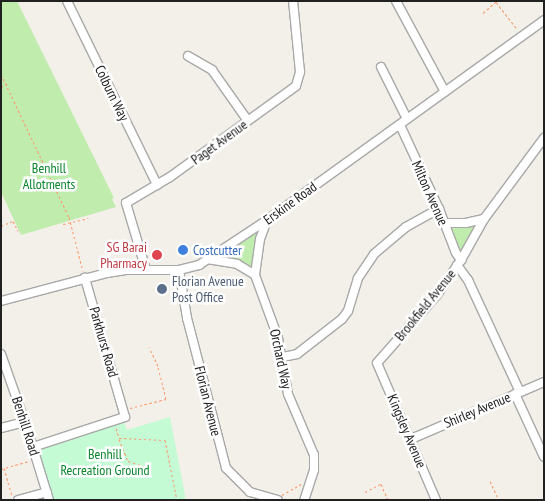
<!DOCTYPE html>
<html>
<head>
<meta charset="utf-8">
<style>
  body { margin:0 }
  #map { position:relative; width:545px; height:501px; overflow:hidden; background:#f2f0e8; font-family:"PT Sans Narrow",sans-serif }
  div>[style] { position:absolute }
  [style*='--x'] { left:calc(var(--x)*1px); top:calc(var(--y)*1px); width:calc(var(--w)*1px); rotate:calc(var(--a)*1deg) }
  .grass>* { inset:0; background:#c0ecad }
  .park>* { inset:0; background:#c5fbd4 }
  .path>* { height:1px; margin-top:-0.5px; transform-origin:0; background:repeating-linear-gradient(90deg,#fd986d 0 2.5px,transparent 0 5px) }
  .roads { filter:drop-shadow(1px 0 #a8a8a8) drop-shadow(-1px 0 #a8a8a8) drop-shadow(0 1px #a8a8a8) drop-shadow(0 -1px #a8a8a8) }
  .minor>* { height:8px; margin:-4px; padding:0 4px; transform-origin:4px; border-radius:4px; background:#fff }
  .dots>* { width:14px; height:14px; translate:-50% -50%; box-sizing:border-box; border:2px solid #fff; border-radius:50% }
  span { translate:-50% -50%; white-space:nowrap; text-align:center; line-height:1.15; -webkit-text-stroke:5px #fff; paint-order:stroke }
  .street-label { font-size:14px; color:#212121 }
  .park-label { font-size:14px; color:#09852c }
  .health-label { font-size:14px; color:#be3a42 }
  .right { translate:-100% -50%; text-align:right }
  .shop-label { font-size:14px; color:#366cbe }
  .left { translate:0 -50%; text-align:left }
  .service-label { font-size:14px; color:#4e5e75 }
  .frame { position:absolute; inset:0; border:2px solid #212121; pointer-events:none }
</style>
</head>
<body>
<div id="map">
  <div class="grass">
    <div style="clip-path:polygon(1px 1px,17px 1px,114px 198px,112px 199px,116px 207px,21px 235px,1px 192px)"></div>
    <div style="clip-path:polygon(481px 221px,461px 257px,445px 224px)"></div>
    <div style="clip-path:polygon(265px 224px,254px 272px,212px 258px)"></div>
  </div>
  <div class="park">
    <div style="clip-path:polygon(170px 417px,186px 500px,49px 500px,33px 447px,122px 418px,127px 430px)"></div>
  </div>
  <div class="path">
    <div style="--x:496;--y:2;--w:34;--a:52"></div>
    <div style="--x:483;--y:13;--w:18;--a:-41"></div>
    <div style="--x:1;--y:74;--w:158;--a:64.6"></div>
    <div style="--x:69;--y:217;--w:56;--a:75.5"></div>
    <div style="--x:1;--y:87;--w:7;--a:-27"></div>
    <div style="--x:63;--y:224;--w:26;--a:-13"></div>
    <div style="--x:1;--y:226;--w:13;--a:-23"></div>
    <div style="--x:13;--y:221;--w:11;--a:63"></div>
    <div style="--x:130;--y:408;--w:37;--a:-14"></div>
    <div style="--x:166;--y:399;--w:34;--a:-104"></div>
    <div style="--x:158;--y:366;--w:21;--a:-115"></div>
    <div style="--x:116;--y:428;--w:10;--a:73"></div>
    <div style="--x:119;--y:438;--w:46;--a:2.5"></div>
    <div style="--x:165;--y:440;--w:61;--a:78.7"></div>
    <div style="--x:119;--y:439;--w:24;--a:68"></div>
    <div style="--x:128;--y:461;--w:20;--a:18"></div>
    <div style="--x:4;--y:468;--w:29;--a:74"></div>
    <div style="--x:1;--y:469;--w:29;--a:-16"></div>
    <div style="--x:490;--y:481;--w:21;--a:65"></div>
    <div style="--x:365;--y:492;--w:18;--a:-27"></div>
    <div style="--x:381;--y:484;--w:17;--a:66"></div>
    <div style="--x:282;--y:495;--w:22;--a:-30"></div>
  </div>
  <div class="roads">
    <div class="minor">
      <div style="--x:67;--y:1;--w:205;--a:63.9"></div>
      <div style="--x:396;--y:1;--w:103;--a:61.7"></div>
      <div style="--x:188;--y:56;--w:28;--a:30"></div>
      <div style="--x:212;--y:70;--w:62;--a:54.8"></div>
      <div style="--x:381;--y:67;--w:58;--a:63.4"></div>
      <div style="--x:400;--y:125;--w:93;--a:65.1"></div>
      <div style="--x:439;--y:209;--w:47;--a:68.9"></div>
      <div style="--x:456;--y:253;--w:9;--a:54"></div>
      <div style="--x:267;--y:220;--w:20;--a:110"></div>
      <div style="--x:260;--y:239;--w:36;--a:98"></div>
      <div style="--x:255;--y:275;--w:67;--a:69.9"></div>
      <div style="--x:278;--y:338;--w:57;--a:79.9"></div>
      <div style="--x:288;--y:394;--w:66;--a:66.9"></div>
      <div style="--x:314;--y:455;--w:15;--a:90"></div>
      <div style="--x:314;--y:470;--w:32;--a:108"></div>
      <div style="--x:444;--y:223;--w:22;--a:0"></div>
      <div style="--x:466;--y:223;--w:18;--a:-13"></div>
      <div style="--x:207;--y:259;--w:30;--a:9"></div>
      <div style="--x:237;--y:264;--w:21;--a:31"></div>
      <div style="--x:457;--y:265;--w:19;--a:54"></div>
      <div style="--x:468;--y:280;--w:123;--a:65.1"></div>
      <div style="--x:146;--y:270;--w:70;--a:-106.6"></div>
      <div style="--x:126;--y:203;--w:51;--a:-30.6"></div>
      <div style="--x:170;--y:177;--w:155;--a:-35.8"></div>
      <div style="--x:296;--y:86;--w:15;--a:-74"></div>
      <div style="--x:300;--y:72;--w:71;--a:-95.6"></div>
      <div style="--x:179;--y:270;--w:49;--a:80.5"></div>
      <div style="--x:187;--y:318;--w:155;--a:75.4"></div>
      <div style="--x:226;--y:468;--w:34;--a:45"></div>
      <div style="--x:250;--y:492;--w:29;--a:16"></div>
      <div style="--x:1;--y:301;--w:110;--a:-14.8"></div>
      <div style="--x:107;--y:273;--w:19;--a:-9"></div>
      <div style="--x:126;--y:270;--w:53;--a:0"></div>
      <div style="--x:179;--y:270;--w:21;--a:-14"></div>
      <div style="--x:199;--y:265;--w:82;--a:-33.5"></div>
      <div style="--x:267;--y:220;--w:342;--a:-35.8"></div>
      <div style="--x:1;--y:354;--w:72;--a:70.6"></div>
      <div style="--x:25;--y:422;--w:82;--a:72.9"></div>
      <div style="--x:283;--y:357;--w:14;--a:-12"></div>
      <div style="--x:297;--y:354;--w:57;--a:-37.9"></div>
      <div style="--x:342;--y:319;--w:10;--a:-53"></div>
      <div style="--x:348;--y:311;--w:34;--a:-73"></div>
      <div style="--x:358;--y:278;--w:29;--a:-56"></div>
      <div style="--x:374;--y:254;--w:42;--a:-40.2"></div>
      <div style="--x:406;--y:227;--w:38;--a:-29"></div>
      <div style="--x:515;--y:394;--w:69;--a:65.3"></div>
      <div style="--x:1;--y:428;--w:25;--a:-14"></div>
      <div style="--x:411;--y:439;--w:145;--a:-23.2"></div>
      <div style="--x:33;--y:447;--w:97;--a:-18.1"></div>
      <div style="--x:125;--y:417;--w:145;--a:-106.1"></div>
      <div style="--x:18;--y:500;--w:30;--a:-15"></div>
      <div style="--x:436;--y:500;--w:149;--a:-113.3"></div>
      <div style="--x:377;--y:363;--w:91;--a:-48.6"></div>
      <div style="--x:437;--y:295;--w:42;--a:-55.6"></div>
      <div style="--x:461;--y:260;--w:47;--a:-60.7"></div>
      <div style="--x:484;--y:219;--w:101;--a:-53.5"></div>
    </div>
  </div>
  <div class="dots">
    <div style="left:183px;top:250px;background:#3f7fe0"></div>
    <div style="left:157px;top:255px;background:#e0444e"></div>
    <div style="left:162px;top:289px;background:#5c6f8a"></div>
  </div>
  <div class="street-label">
    <span style="left:112px;top:93px;rotate:64deg">Colburn Way</span>
    <span style="left:219px;top:142px;rotate:-36deg">Paget Avenue</span>
    <span style="left:430px;top:193px;rotate:66deg">Milton Avenue</span>
    <span style="left:290px;top:203px;rotate:-36deg">Erskine Road</span>
    <span style="left:425px;top:305px;rotate:-51deg">Brookfield Avenue</span>
    <span style="left:104px;top:342px;rotate:74deg">Parkhurst Road</span>
    <span style="left:281px;top:359px;rotate:78deg">Orchard Way</span>
    <span style="left:208px;top:401px;rotate:76deg">Florian Avenue</span>
    <span style="left:477px;top:410px;rotate:-23deg">Shirley Avenue</span>
    <span style="left:26px;top:426px;rotate:72deg">Benhill Road</span>
    <span style="left:407px;top:431px;rotate:67deg">Kingsley Avenue</span>
  </div>
  <div class="park-label">
    <span style="left:49px;top:176px">Benhill<br>Allotments</span>
    <span style="left:105px;top:462px">Benhill<br>Recreation Ground</span>
  </div>
  <div class="health-label">
    <span class="right" style="left:147px;top:255px">SG Barai<br>Pharmacy</span>
  </div>
  <div class="shop-label">
    <span class="left" style="left:193px;top:250px">Costcutter</span>
  </div>
  <div class="service-label">
    <span class="left" style="left:172px;top:289px">Florian Avenue<br>Post Office</span>
  </div>
  <div class="frame"></div>
</div>
</body>
</html>
